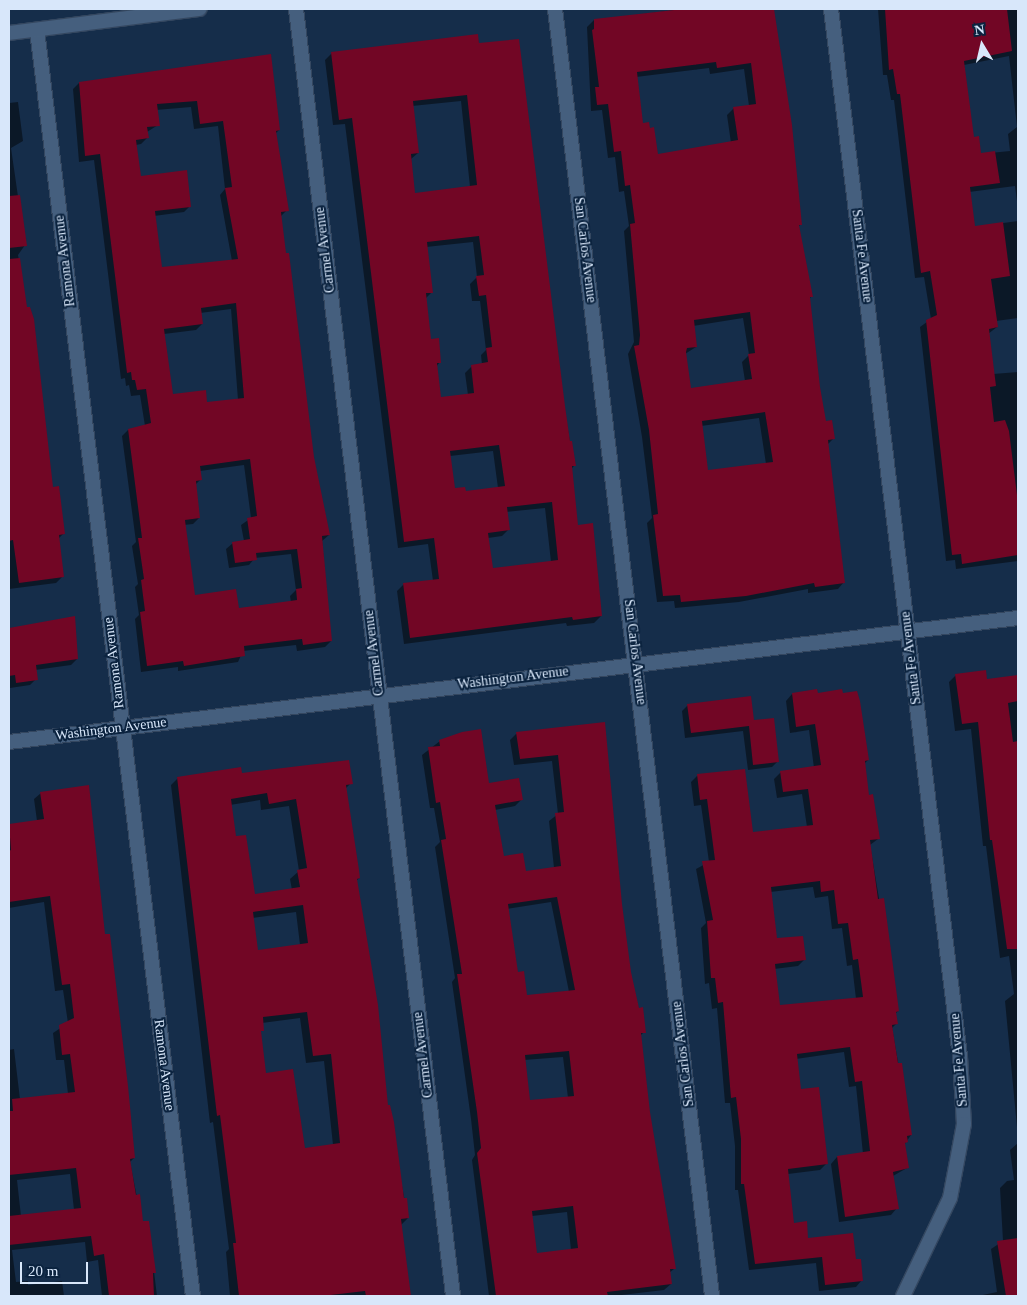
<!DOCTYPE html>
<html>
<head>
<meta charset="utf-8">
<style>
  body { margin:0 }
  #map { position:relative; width:1027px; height:1305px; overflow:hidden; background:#152d4a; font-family:Georgia,serif }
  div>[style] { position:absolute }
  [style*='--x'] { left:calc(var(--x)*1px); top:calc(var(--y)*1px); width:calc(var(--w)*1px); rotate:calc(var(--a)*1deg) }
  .shadow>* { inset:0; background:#0007 }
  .building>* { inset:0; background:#720625 }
  .roads { filter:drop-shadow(1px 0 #344760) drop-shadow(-1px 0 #344760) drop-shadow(0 1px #344760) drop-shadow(0 -1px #344760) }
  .minor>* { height:14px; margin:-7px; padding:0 7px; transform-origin:7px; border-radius:7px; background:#455f7e }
  .tertiary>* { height:14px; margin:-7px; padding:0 7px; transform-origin:7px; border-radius:7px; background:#455f7e }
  span { translate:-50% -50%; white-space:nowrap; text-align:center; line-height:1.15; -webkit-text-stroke:4px #0b233f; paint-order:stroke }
  .street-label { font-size:14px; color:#d8e7fa }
  .frame { position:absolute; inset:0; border:10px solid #d8e7fa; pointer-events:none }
  .north { position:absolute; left:957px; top:20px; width:50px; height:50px; -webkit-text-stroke:4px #0b233f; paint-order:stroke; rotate:351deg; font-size:14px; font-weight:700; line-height:20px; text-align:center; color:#d8e7fa }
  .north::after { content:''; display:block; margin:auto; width:18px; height:22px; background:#d8e7fa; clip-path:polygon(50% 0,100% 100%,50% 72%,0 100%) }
  .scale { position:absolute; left:20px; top:1262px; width:68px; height:22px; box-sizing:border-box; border:2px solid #d8e7fa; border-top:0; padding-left:6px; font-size:15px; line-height:18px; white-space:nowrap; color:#d8e7fa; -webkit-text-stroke:4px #0b233f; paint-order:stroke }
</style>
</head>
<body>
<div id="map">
  <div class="shadow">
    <div style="clip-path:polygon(evenodd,685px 9px,773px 9px,790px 125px,801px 224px,798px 227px,812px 296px,809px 299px,819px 387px,825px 422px,833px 439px,827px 445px,844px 582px,838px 589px,808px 593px,808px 589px,739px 602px,675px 608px,674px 601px,657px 602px,647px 523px,652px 518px,642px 437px,628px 354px,634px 342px,624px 231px,629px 226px,624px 191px,619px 192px,615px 157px,608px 158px,602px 110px,591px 111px,587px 27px,594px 20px,685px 9px,709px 68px,710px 74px,744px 69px,749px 106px,734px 108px,727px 115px,731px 143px,657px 155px,641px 124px,636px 77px,709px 68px,685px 9px,743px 318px,749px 355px,742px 362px,745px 381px,690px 389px,685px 354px,696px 347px,693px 326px,743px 318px,685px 9px,759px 418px,766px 464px,707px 472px,701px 426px,759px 418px)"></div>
    <div style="clip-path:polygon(evenodd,878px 9px,1018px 9px,1018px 209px,1015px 186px,969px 192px,974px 227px,1018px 221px,1018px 318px,996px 321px,997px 327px,988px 334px,993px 374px,1018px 372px,1018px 561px,956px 569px,955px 560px,946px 561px,920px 327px,931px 319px,924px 277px,915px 278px,894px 100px,891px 100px,887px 75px,883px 75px,878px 9px,1009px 56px,1017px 127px,1008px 134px,1010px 151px,980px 154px,973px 138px,964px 65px,1009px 56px)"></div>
    <div style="clip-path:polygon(evenodd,477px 35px,564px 406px,574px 466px,571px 469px,577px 527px,601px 616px,594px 623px,567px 626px,566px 623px,404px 644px,397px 591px,404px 584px,433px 581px,428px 544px,398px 548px,345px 124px,333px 125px,325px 60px,332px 53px,477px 35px,461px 101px,470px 187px,414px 194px,411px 159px,418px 153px,412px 106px,461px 101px,477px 35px,473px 242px,477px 277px,470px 284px,472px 301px,480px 301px,486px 350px,481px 355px,482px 365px,472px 366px,465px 373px,468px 395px,439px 399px,436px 367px,440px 362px,430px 340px,425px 299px,432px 292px,426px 247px,473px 242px,477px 35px,493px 451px,498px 488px,464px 492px,454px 490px,450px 456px,493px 451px,477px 35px,545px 508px,551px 562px,492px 570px,488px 538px,502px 536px,508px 530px,506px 512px,545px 508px)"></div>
    <div style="clip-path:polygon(evenodd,270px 55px,279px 130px,275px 134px,287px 210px,280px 217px,313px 457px,329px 535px,322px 541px,331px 641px,325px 647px,297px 651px,296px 645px,243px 651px,238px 662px,178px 671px,178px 667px,141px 672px,135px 619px,139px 615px,135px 587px,138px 584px,132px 546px,136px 542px,122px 436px,128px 430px,145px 426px,140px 395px,131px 396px,129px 385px,126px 386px,125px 378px,121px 379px,94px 160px,79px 162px,73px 89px,79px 83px,270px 55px,191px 107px,194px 129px,218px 126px,225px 189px,220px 195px,232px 261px,161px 268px,154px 216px,184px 212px,190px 206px,140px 178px,136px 145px,141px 144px,147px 138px,147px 132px,158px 125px,156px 110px,191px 107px,270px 55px,231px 309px,238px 400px,206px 404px,172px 396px,164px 334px,196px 330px,202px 324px,200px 313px,231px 309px,270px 55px,244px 465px,251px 518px,241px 525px,244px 541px,233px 543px,226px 549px,229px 568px,249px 565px,255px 558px,291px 554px,296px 590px,290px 596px,291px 602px,238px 609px,194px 596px,184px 525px,193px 524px,199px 518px,195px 485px,201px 479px,200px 471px,244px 465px)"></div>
    <div style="clip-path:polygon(18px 102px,23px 141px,11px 148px,25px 245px,18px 255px,19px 260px,9px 267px,9px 103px)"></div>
    <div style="clip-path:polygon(24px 295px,51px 488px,64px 533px,58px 539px,63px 576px,56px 583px,9px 589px,9px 297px)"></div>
    <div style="clip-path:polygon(74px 618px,77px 659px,71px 665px,35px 670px,36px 679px,30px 685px,10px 688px,9px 629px)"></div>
    <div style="clip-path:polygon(1018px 672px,1018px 1138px,1005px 1001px,1014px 994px,1009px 956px,1000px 958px,986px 846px,983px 846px,971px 729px,955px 731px,949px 682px,956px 675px,986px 681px,1017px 677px)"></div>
    <div style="clip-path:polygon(evenodd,792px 694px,868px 760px,864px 764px,868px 796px,878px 839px,870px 845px,898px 1011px,895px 1014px,896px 1024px,892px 1028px,911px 1135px,904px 1145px,907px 1168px,893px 1176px,897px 1208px,891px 1215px,839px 1222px,831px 1164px,837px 1157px,863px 1154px,856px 1086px,849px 1087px,844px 1052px,796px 1059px,799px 1090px,826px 1164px,820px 1170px,788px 1174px,793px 1224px,807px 1240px,855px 1261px,862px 1280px,856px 1287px,819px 1291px,816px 1263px,749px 1270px,738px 1190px,735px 1190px,735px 1146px,730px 1103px,725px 1103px,717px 1008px,712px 1009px,709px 983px,705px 984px,701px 928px,706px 923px,696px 869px,709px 862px,701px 805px,694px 806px,691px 782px,697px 776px,744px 770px,752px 834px,807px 827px,802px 794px,777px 798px,774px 779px,781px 772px,814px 768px,809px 730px,790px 733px,786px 701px,792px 694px,813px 887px,815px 898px,828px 896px,832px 929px,842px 928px,847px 966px,852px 965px,856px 999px,778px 1007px,774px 969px,798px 966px,804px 960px,776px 940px,770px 892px,813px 887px)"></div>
    <div style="clip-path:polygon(688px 705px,753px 722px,778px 761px,772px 767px,748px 770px,743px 731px,685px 738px,682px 711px)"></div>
    <div style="clip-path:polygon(evenodd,604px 724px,621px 904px,630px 972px,644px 1032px,640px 1036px,649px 1112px,674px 1269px,669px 1273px,671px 1284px,664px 1290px,613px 1296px,489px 1296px,472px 1160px,475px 1155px,471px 1119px,452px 982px,455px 978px,435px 847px,440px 842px,434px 808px,430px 808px,422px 755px,440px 741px,488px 785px,521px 800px,515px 806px,495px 810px,503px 858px,525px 873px,554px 868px,549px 821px,558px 814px,552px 761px,514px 765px,510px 740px,516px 734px,604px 724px,551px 902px,569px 992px,526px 996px,516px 973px,507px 909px,551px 902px,604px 724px,563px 1057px,568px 1098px,529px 1102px,524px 1060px,563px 1057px,604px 724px,567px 1212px,571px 1250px,536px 1254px,532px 1216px,567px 1212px)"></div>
    <div style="clip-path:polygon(evenodd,241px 775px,351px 783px,345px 789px,359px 878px,356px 881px,387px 1106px,408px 1218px,401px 1225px,409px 1294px,414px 1296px,230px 1296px,226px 1252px,229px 1249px,213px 1122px,210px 1123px,171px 785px,178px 778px,241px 775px,260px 800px,261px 810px,289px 806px,299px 871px,290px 879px,292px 890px,254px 896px,235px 838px,230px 805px,260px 800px,241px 775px,296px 912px,300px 945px,257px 951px,252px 918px,296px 912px,241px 775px,300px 1018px,306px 1063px,324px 1061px,333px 1145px,304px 1149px,265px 1074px,260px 1033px,262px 1023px,300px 1018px)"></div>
    <div style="clip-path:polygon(evenodd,41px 793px,104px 936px,134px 1158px,130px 1162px,142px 1223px,148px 1222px,157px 1296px,102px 1296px,98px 1260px,87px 1262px,85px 1242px,12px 1250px,16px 1282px,28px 1281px,28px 1285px,62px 1281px,64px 1296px,9px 1296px,9px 1050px,14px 1049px,20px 1099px,68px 1094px,64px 1060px,56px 1060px,53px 1033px,68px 1023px,63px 990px,55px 991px,44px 902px,9px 908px,9px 826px,37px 821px,34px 799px,41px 793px,70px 1174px,74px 1210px,21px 1216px,17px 1180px,70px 1174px)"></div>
    <div style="clip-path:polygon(1018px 1143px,1018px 1296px,978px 1296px,997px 1292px,991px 1249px,1003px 1241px,1000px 1188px,1007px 1181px,1014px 1180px,1010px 1150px)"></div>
  </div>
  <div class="building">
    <div style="clip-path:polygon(evenodd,683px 9px,774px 9px,792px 125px,802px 225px,799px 225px,813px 297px,810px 297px,820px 387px,826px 421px,832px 420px,835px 439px,828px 440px,845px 583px,815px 587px,814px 583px,746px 596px,681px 602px,680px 595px,663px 596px,653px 515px,658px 514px,649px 430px,634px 346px,639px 345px,640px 335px,630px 224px,635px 223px,630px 185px,625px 186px,621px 151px,614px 152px,608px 104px,597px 105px,595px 87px,599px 87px,592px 30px,594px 29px,594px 19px,683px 9px,716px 62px,717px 68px,751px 63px,756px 104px,733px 107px,738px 140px,658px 154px,654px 127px,650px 128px,649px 122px,643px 123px,637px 72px,716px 62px,683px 9px,750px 312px,755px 353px,748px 354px,752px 379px,691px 388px,686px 352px,687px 348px,697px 347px,694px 320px,750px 312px,683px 9px,765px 412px,773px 462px,708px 470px,702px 421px,765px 412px)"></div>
    <div style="clip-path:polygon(885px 9px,1007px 9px,1012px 51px,964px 61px,974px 137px,979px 136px,981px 153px,995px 151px,1000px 183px,970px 187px,975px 226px,1003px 222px,1010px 276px,991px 279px,998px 327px,989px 329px,996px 386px,990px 387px,994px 422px,1005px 420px,1009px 431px,1018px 503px,1018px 555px,962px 564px,961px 554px,952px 555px,926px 320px,937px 315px,930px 271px,921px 273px,900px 94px,897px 94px,893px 69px,889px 70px)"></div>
    <div style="clip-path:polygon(evenodd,478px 34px,479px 43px,519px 39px,565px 406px,570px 441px,572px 441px,576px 466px,572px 466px,578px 525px,593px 523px,602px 616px,573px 620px,572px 617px,410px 638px,403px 583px,439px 579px,434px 538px,404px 542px,352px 118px,339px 120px,331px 52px,478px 34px,467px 95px,477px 185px,415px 193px,411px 154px,419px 153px,413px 101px,467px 95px,478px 34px,479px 236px,484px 275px,476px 276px,479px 296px,486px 295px,492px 347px,486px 348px,488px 362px,471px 365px,474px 393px,441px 397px,437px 363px,441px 363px,439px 338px,431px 339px,426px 293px,433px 293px,427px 242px,479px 236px,478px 34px,499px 445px,505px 486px,466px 491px,465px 487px,455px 488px,450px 451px,499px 445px,478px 34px,552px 502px,558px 560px,493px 568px,488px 533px,510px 530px,507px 507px,552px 502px)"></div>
    <div style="clip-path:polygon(evenodd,271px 54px,280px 130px,276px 131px,277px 137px,289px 211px,281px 212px,286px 253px,289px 253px,314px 457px,330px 535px,322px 536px,332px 641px,303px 645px,302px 639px,244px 646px,245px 656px,184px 666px,183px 661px,147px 666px,140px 612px,145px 611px,141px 580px,144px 579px,138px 538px,142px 538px,128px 429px,151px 423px,146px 389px,137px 390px,135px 380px,132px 380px,131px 372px,127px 373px,100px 154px,85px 156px,79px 82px,271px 54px,197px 101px,200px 124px,223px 121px,232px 187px,225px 188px,238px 259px,162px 267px,155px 211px,191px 207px,187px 170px,141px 176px,136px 140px,149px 138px,147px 127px,160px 126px,157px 104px,197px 101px,271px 54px,236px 303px,244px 398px,207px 402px,206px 390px,173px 394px,164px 329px,203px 324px,201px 308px,236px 303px,271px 54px,250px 459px,257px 516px,247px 518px,250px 539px,232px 542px,235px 563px,257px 560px,256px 553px,297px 549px,302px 588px,296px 589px,297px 600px,239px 608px,236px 589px,195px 595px,185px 520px,200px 518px,196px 481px,202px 480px,200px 466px,250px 459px)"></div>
    <div style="clip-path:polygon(20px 195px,27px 246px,9px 248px,9px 196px)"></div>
    <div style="clip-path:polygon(20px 258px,27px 307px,30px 307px,34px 319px,53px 487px,59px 486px,65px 534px,59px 535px,64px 577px,19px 583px,13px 540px,9px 541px,9px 259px)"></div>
    <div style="clip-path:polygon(75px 616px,78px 659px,36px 665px,38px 680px,16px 683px,15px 675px,9px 676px,9px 628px)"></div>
    <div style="clip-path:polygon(986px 670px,987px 679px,1018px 675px,1018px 701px,1008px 703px,1013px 742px,1018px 741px,1018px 949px,1007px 949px,992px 840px,990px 840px,978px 722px,962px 724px,955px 674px)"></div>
    <div style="clip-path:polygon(evenodd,817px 689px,818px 693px,842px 689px,843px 693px,857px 691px,860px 701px,869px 760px,865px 761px,869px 795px,873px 794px,880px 839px,870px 840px,878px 899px,884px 898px,899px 1011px,896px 1012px,898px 1024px,892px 1025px,898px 1063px,902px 1063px,912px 1135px,907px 1136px,908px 1142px,905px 1143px,909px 1168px,893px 1172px,899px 1209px,845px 1217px,837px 1156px,870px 1151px,862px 1081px,855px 1082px,850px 1047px,797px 1054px,801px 1089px,819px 1087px,828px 1164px,788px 1169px,794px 1223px,807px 1221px,808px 1238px,853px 1233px,856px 1259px,861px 1259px,863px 1281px,825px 1285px,822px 1257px,755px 1264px,744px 1184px,741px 1184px,741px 1139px,736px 1097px,731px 1098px,723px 1002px,718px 1003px,715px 978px,711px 978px,707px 921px,713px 920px,702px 861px,715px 860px,707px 799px,700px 800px,697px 774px,745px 769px,753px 832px,813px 825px,808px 789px,783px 792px,780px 771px,821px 765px,815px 724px,796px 727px,792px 693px,817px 689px,820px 881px,821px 892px,834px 890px,838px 924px,848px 923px,853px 960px,858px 959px,863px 997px,780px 1005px,775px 964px,806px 960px,803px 936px,777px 938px,771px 887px,820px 881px)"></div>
    <div style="clip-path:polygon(751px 696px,754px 720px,774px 718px,779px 762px,753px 765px,749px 726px,691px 733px,687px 704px)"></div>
    <div style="clip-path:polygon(evenodd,605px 722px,622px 904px,631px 972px,639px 1008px,643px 1007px,646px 1033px,641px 1033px,650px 1112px,676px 1269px,670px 1269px,672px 1284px,607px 1292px,608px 1296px,496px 1296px,477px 1153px,481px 1148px,477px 1112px,457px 974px,462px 974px,441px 840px,446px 839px,440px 802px,436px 803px,428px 747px,440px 746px,439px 740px,462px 732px,481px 729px,489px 783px,519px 778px,523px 800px,495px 805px,504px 856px,523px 853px,526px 871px,561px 866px,555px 813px,564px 812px,558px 755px,520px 759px,516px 732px,605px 722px,557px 897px,575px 990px,527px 995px,524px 971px,518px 972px,508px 904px,557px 897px,605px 722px,569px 1051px,574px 1096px,530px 1100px,525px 1055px,569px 1051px,605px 722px,573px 1206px,578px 1248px,537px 1253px,532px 1211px,573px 1206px)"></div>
    <div style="clip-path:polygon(evenodd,349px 760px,353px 784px,346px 785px,359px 870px,360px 878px,357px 879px,378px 1005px,388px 1105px,390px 1105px,394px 1122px,404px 1198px,407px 1198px,409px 1218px,401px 1219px,411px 1296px,366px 1296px,365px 1291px,322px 1296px,239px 1296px,233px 1243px,236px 1243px,220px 1115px,217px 1116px,177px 777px,241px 767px,242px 773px,349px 760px,267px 793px,269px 804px,296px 799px,307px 868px,297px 870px,300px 887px,255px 894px,246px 835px,236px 836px,231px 799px,267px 793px,349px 760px,303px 905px,308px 943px,258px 950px,253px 912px,303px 905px,349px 760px,307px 1012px,313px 1056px,331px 1054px,340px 1143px,305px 1148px,293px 1069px,266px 1073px,261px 1031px,264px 1031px,263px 1017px,307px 1012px)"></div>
    <div style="clip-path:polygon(89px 785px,105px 934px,110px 934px,128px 1086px,135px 1158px,130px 1159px,136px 1195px,140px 1194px,143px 1221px,149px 1221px,156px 1273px,153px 1273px,154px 1296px,109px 1296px,104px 1254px,94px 1256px,91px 1236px,9px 1245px,9px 1216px,81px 1208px,76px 1168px,9px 1175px,9px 1111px,13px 1111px,12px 1099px,75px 1092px,70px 1054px,62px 1055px,59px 1025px,74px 1018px,70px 984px,62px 985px,50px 896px,9px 902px,9px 851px,11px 850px,9px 824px,44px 819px,40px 792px)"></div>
    <div style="clip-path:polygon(1018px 1238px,1018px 1296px,1006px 1296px,997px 1241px)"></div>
  </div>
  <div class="roads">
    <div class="minor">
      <div style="--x:296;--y:9;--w:1297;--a:83.04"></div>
      <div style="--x:555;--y:9;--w:1297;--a:83.04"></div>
      <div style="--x:37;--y:30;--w:1276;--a:82.98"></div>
      <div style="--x:9;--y:33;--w:192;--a:-7.2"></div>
      <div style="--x:9;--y:742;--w:1017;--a:-7.01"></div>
    </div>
    <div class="tertiary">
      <div style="--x:831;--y:9;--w:1056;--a:82.98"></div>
      <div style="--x:960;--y:1057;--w:67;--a:86.6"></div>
      <div style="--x:964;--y:1124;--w:75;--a:100.7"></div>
      <div style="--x:950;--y:1198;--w:109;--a:115.6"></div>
    </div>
  </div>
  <div class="street-label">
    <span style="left:325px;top:250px;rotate:-97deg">Carmel Avenue</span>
    <span style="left:585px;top:250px;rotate:83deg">San Carlos Avenue</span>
    <span style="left:862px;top:256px;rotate:83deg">Santa Fe Avenue</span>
    <span style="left:65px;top:261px;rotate:-97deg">Ramona Avenue</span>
    <span style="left:635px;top:652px;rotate:83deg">San Carlos Avenue</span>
    <span style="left:374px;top:653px;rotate:-97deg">Carmel Avenue</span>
    <span style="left:911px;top:658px;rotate:-97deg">Santa Fe Avenue</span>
    <span style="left:114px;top:663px;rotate:-97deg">Ramona Avenue</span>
    <span style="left:513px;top:678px;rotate:-7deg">Washington Avenue</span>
    <span style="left:111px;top:729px;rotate:-7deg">Washington Avenue</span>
    <span style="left:683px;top:1054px;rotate:-97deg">San Carlos Avenue</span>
    <span style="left:423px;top:1055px;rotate:-97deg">Carmel Avenue</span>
    <span style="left:959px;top:1060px;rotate:-95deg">Santa Fe Avenue</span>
    <span style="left:164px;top:1065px;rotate:83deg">Ramona Avenue</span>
  </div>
  <div class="frame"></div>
  <div class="north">N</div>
  <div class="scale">20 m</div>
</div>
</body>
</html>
